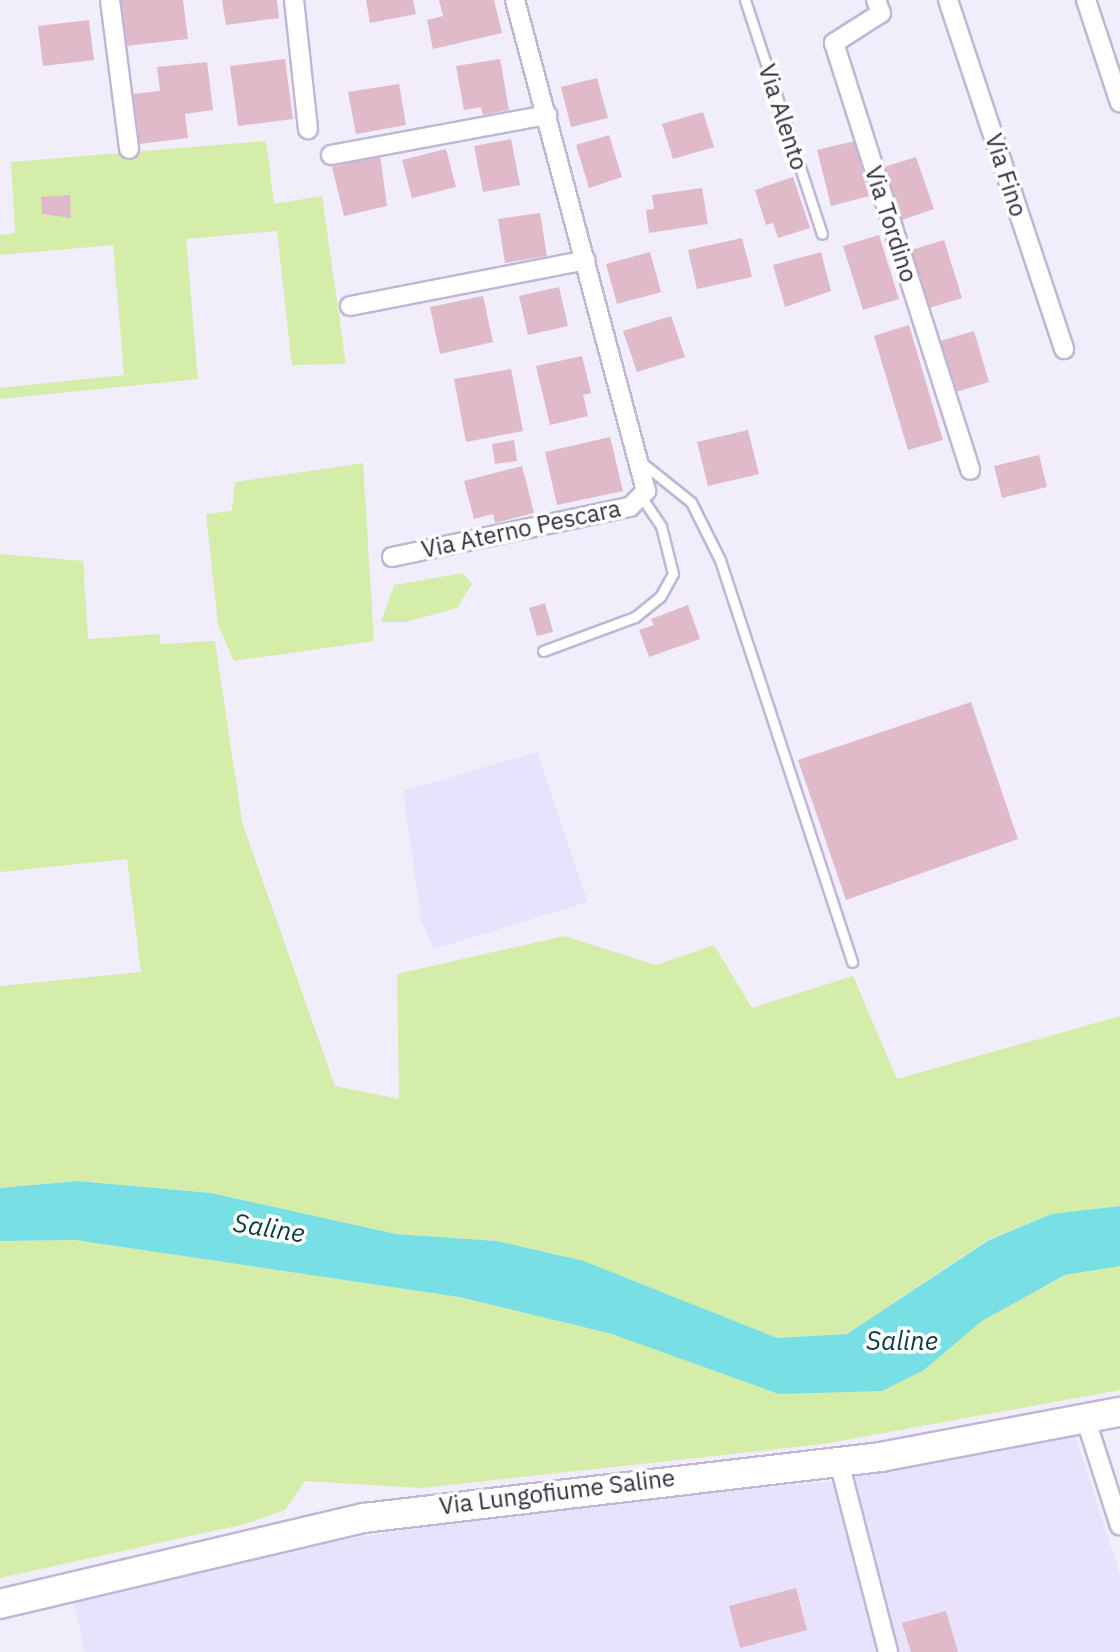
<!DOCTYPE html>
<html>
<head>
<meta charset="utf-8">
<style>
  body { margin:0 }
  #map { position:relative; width:1120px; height:1652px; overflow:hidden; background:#f1edfb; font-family:"IBM Plex Sans",sans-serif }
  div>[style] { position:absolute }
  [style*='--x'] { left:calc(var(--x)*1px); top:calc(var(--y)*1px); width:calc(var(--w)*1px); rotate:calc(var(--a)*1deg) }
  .built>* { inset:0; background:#e9e2fc }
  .green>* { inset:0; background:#d4eda9 }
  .water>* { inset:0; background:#78dfe4 }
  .building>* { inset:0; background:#e1baca }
  .roads { filter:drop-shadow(2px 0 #bfb6d8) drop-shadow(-2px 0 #bfb6d8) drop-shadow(0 2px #bfb6d8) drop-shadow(0 -2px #bfb6d8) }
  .service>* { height:9px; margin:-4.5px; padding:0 4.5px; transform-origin:4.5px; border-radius:4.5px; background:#fff }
  .minor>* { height:18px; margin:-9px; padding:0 9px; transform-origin:9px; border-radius:9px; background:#fff }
  .primary>* { height:28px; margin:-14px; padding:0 14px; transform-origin:14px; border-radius:14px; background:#fff }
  span { translate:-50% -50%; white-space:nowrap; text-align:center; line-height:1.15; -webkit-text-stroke:7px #fff; paint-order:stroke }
  .street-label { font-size:24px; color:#312d3b }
  .water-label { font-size:26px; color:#0b3d3f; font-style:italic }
</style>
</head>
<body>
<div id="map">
  <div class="built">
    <div style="clip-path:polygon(537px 752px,588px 902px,434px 949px,421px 919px,403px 791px)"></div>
    <div style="clip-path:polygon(1074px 1432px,1120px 1575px,1120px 1652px,84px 1652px,73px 1594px,270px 1552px,511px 1512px,825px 1482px)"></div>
  </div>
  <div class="green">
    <div style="clip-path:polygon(266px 141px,274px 204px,322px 196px,346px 364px,292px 365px,277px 231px,186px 239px,198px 379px,0 399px,0 388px,124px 375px,113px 245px,0 255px,0 235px,15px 233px,11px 162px)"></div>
    <div style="clip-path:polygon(363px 463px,374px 641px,234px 661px,218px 625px,206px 514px,232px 511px,235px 482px)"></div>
    <div style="clip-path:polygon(0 554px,83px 561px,88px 639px,159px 634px,161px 644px,215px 641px,242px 822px,335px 1086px,399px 1099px,397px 974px,564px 936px,656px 965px,714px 945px,752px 1008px,853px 976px,897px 1079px,1120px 1016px,1120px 1206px,1052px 1214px,989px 1239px,847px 1334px,777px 1338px,584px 1261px,497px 1241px,396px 1234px,211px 1193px,77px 1181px,0 1188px,0 986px,141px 972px,127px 859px,0 872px)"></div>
    <div style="clip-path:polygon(463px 573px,472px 584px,457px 608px,406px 622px,381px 622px,394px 585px)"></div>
    <div style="clip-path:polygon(75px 1240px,459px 1297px,612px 1334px,924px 1370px,982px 1321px,1066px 1275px,1120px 1266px,1120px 1390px,823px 1444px,422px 1488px,305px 1481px,285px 1510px,245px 1524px,0 1578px,0 1241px)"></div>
  </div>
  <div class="water">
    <div style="clip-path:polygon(77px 1181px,211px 1193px,396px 1234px,497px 1241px,584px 1261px,777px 1338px,847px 1334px,989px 1240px,1052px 1214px,1120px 1206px,1120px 1266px,1065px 1275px,982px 1321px,924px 1370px,882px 1391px,779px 1394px,612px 1334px,459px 1297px,75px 1240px,0 1241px,0 1188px)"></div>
  </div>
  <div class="building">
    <div style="clip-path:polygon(120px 0,183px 0,188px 39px,126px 46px)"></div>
    <div style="clip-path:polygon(222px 0,277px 0,279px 18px,226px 25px)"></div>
    <div style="clip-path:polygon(366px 0,413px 0,416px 14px,370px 23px)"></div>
    <div style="clip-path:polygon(439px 0,494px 0,502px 33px,433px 49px,427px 20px,443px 16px)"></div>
    <div style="clip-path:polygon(89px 20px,94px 60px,43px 66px,38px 26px)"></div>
    <div style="clip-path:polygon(285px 59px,293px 119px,238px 126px,230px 66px)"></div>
    <div style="clip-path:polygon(500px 59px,509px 110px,483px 115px,481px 107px,464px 110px,456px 66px)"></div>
    <div style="clip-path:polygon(207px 62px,213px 110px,185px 114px,188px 138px,139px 144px,133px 94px,160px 91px,157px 67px)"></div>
    <div style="clip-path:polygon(597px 78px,608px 118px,571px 127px,561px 87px)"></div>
    <div style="clip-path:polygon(399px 84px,406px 125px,356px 134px,348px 92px)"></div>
    <div style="clip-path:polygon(703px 112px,714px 147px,673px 159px,662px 124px)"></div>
    <div style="clip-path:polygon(609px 135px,622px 177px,589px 188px,576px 145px)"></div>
    <div style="clip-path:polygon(511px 139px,520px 185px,483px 192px,474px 146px)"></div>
    <div style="clip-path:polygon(855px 141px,869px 196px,831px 206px,817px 150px)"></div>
    <div style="clip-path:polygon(446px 149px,456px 187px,412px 198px,402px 160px)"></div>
    <div style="clip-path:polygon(380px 155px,387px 206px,344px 216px,332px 167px)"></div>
    <div style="clip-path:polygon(916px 157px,934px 209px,902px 220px,884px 167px)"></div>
    <div style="clip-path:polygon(793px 177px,810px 228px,778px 238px,773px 223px,766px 225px,755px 190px)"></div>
    <div style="clip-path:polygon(702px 188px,708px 224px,649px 233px,646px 210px,654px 209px,652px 195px)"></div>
    <div style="clip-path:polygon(70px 195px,71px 218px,42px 214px,41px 197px)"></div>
    <div style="clip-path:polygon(540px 213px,547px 256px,505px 263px,498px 219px)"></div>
    <div style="clip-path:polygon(879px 235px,899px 299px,863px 310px,843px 246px)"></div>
    <div style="clip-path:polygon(742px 238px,752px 277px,697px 289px,688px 250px)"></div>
    <div style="clip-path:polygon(944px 240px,962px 298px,929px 308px,911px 250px)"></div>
    <div style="clip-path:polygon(650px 252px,661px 292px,617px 304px,606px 264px)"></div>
    <div style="clip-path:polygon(821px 252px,831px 291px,785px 307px,773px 265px)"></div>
    <div style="clip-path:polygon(559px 287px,568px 326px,528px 335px,519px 296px)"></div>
    <div style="clip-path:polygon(483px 296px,493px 342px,440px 354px,430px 307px)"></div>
    <div style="clip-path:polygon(671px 316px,685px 357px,637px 372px,623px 331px)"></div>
    <div style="clip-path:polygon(909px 325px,943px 440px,908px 450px,874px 336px)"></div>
    <div style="clip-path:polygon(974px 331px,989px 382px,956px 392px,940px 341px)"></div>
    <div style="clip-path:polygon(582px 356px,591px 393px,583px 395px,588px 416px,550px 425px,536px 366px)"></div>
    <div style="clip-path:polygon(511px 369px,523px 431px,466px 442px,454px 379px)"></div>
    <div style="clip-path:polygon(748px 430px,759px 474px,708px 486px,697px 442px)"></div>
    <div style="clip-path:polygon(610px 437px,623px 491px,557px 505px,545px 452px)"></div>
    <div style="clip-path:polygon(514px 440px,517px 461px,495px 464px,492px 444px)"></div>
    <div style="clip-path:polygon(1039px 455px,1047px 487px,1002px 498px,994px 466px)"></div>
    <div style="clip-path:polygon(522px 466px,534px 513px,495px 523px,493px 514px,474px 519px,464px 481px)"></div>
    <div style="clip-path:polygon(545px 603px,553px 632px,537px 636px,529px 608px)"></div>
    <div style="clip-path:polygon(688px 605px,700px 639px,649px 657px,639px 630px,654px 625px,651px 619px)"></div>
    <div style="clip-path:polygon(971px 702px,1018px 839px,846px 900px,798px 760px)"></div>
    <div style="clip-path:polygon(796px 1588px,807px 1630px,740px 1648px,729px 1606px)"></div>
    <div style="clip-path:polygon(946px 1611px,958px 1652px,911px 1652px,902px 1623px)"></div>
  </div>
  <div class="roads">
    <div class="service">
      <div style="--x:745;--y:0;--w:246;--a:71.8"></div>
      <div style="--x:641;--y:462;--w:64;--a:38.7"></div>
      <div style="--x:691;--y:502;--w:65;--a:63.4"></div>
      <div style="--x:720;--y:560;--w:423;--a:71.8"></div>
      <div style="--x:543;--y:651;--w:98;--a:-20.3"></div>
      <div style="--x:635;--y:617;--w:32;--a:-39"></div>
      <div style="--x:660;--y:597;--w:26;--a:-61"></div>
      <div style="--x:673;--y:574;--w:49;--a:-104"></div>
      <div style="--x:661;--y:526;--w:36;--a:-124"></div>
    </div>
    <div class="minor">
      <div style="--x:110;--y:0;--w:150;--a:82.7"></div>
      <div style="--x:294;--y:0;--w:130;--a:83.8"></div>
      <div style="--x:876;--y:0;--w:14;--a:69"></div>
      <div style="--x:881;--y:13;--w:56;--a:147.4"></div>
      <div style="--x:834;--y:43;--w:448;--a:72.3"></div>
      <div style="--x:948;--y:0;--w:368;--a:71.6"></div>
      <div style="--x:1086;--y:0;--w:108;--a:71.7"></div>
      <div style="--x:331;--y:155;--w:220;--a:-10.5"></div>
      <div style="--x:350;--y:306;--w:240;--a:-11"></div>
      <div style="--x:392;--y:557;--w:243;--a:-11.9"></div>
      <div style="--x:630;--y:507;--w:23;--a:-45"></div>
      <div style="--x:646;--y:491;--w:508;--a:-104.94"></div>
      <div style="--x:1085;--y:1417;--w:114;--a:72.2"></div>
      <div style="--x:839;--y:1462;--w:196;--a:75.5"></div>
    </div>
    <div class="primary">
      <div style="--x:0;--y:1604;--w:374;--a:-13.3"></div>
      <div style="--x:364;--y:1518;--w:521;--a:-6.73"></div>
      <div style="--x:881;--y:1457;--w:243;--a:-10.7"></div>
    </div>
  </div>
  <div class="street-label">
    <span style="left:783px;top:117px;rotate:72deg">Via Alento</span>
    <span style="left:1006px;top:175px;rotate:72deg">Via Fino</span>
    <span style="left:891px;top:224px;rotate:72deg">Via Tordino</span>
    <span style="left:521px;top:529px;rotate:-12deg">Via Aterno Pescara</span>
    <span style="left:557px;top:1492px;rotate:-7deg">Via Lungofiume Saline</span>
  </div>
  <div class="water-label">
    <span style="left:269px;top:1228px;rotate:9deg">Saline</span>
    <span style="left:902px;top:1341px">Saline</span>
  </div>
</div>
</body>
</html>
